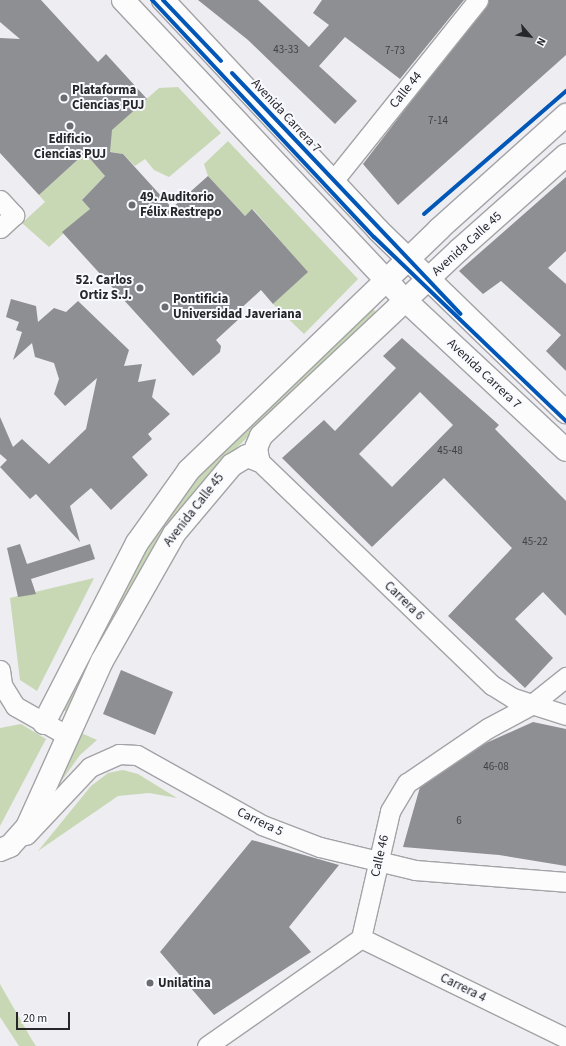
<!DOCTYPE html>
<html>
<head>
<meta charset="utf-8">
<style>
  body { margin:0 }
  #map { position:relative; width:566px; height:1046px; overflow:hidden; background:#ededf2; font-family:"Source Sans 3",sans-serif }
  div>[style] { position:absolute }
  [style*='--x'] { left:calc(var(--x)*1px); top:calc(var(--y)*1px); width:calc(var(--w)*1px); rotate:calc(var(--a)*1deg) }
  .green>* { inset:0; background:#c8d8b4 }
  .building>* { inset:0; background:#8e8f92 }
  .roads { filter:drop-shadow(1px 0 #a3a3a7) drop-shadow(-1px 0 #a3a3a7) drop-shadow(0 1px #a3a3a7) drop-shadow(0 -1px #a3a3a7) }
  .minor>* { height:19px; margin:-9.5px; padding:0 9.5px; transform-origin:9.5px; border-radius:9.5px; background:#fcfcfd }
  .major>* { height:22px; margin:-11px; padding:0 11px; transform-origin:11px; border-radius:11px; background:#fcfcfd }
  .cycleway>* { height:4px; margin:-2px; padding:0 2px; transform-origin:2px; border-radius:2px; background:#0057b8 }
  .dots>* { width:11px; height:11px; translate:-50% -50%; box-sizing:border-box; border:2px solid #f9faff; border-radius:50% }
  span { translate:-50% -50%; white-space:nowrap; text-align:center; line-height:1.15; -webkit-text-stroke:4px #f9faff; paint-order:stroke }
  .number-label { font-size:11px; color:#414144 }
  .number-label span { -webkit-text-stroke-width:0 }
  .street-label { font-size:13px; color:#27272a }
  .poi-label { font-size:13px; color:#27272a; font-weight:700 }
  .left { translate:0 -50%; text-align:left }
  .right { translate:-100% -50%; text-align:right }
  .north { position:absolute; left:510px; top:16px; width:40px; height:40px; -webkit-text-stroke:3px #f9faff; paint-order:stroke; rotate:118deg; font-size:11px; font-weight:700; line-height:16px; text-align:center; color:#27272a }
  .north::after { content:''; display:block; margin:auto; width:14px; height:18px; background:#27272a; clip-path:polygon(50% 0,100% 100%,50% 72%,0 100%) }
  .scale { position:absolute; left:16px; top:1012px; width:54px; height:18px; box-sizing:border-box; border:2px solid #27272a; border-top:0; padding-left:5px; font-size:12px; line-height:14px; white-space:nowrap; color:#27272a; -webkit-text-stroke:3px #f9faff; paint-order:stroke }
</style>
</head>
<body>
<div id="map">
  <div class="green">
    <div style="clip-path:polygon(178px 87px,221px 133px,169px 177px,154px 170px,145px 159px,135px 166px,123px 154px,106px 151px,98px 142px,159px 88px)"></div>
    <div style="clip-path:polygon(228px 141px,358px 279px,304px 334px,273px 304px,307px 272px,253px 209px,245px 216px,208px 176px,204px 164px)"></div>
    <div style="clip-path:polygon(85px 153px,105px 176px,82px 200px,90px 209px,49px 247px,22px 223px,45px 202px,39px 195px)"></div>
    <div style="clip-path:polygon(372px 308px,376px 312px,214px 470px,179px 510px,125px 596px,68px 712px,62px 710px,145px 548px,173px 507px,209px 465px)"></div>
    <div style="clip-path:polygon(94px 578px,37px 691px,20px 680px,10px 598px)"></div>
    <div style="clip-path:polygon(21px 724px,46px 739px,0 826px,0 728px)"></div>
    <div style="clip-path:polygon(79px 732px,97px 740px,80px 755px,48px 800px)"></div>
    <div style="clip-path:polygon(123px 770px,138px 774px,177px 798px,149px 793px,118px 796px,38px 851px,91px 786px,108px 773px)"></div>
    <div style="clip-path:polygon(0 984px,32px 1040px,36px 1046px,19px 1046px,0 1017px)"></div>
  </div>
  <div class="building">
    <div style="clip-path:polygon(0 0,41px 0,98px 62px,106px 54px,147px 99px,112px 130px,110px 152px,123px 154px,172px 208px,208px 176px,245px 216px,252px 209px,308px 272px,273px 304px,261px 290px,236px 313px,240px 318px,216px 340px,221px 346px,220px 352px,193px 376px,62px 232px,90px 209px,82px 200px,105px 176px,85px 153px,39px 195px,0 153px,0 38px,20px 39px,0 22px)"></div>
    <div style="clip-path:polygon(198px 0,258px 0,309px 47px,329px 25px,313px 13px,322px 0,464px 0,400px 79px,345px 37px,319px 66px,357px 101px,335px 124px,248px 40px)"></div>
    <div style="clip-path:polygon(489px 0,566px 0,566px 55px,398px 205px,363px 164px)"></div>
    <div style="clip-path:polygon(566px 177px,566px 251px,548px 268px,566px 284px,566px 371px,546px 351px,561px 335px,501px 281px,483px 294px,459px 271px)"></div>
    <div style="clip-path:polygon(11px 299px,36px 306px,38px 322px,54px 308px,66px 312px,78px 301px,129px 350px,124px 366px,142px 364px,138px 382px,156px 379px,152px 397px,170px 414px,148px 434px,152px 439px,132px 457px,148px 475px,111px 510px,91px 488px,70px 506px,80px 542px,36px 494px,30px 499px,0 467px,7px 460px,0 454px,0 417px,13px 447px,22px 439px,49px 464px,86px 429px,97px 378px,65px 406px,54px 394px,59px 379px,54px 363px,35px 357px,32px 343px,13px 360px,22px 332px,16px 330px,19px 322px,6px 317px)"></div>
    <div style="clip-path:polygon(evenodd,402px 338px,499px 425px,495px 429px,566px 501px,566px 616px,543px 592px,515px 619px,553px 658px,525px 688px,448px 616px,512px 548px,444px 478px,372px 547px,282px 458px,324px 420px,335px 431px,396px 368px,383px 356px,402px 338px,420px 392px,453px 425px,392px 487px,359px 454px,420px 392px)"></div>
    <div style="clip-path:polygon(20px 544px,27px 564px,90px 544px,95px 559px,31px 579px,36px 594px,18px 597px,7px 548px)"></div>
    <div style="clip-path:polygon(121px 670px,173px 692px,155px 735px,103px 714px)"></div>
    <div style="clip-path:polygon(533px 722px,566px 729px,566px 866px,499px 855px,403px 847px,420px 787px,486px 743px)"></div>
    <div style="clip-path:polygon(252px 840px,339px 865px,289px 927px,311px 952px,214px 1015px,160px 952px)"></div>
  </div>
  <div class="roads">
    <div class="minor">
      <div style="--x:333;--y:181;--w:232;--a:-51.3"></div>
      <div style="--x:0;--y:200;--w:21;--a:47"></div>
      <div style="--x:14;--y:215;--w:19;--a:137"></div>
      <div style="--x:258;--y:460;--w:325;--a:43.9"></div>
      <div style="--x:492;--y:685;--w:25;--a:32"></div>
      <div style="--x:513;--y:698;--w:56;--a:17.8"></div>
      <div style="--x:0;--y:670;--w:15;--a:82"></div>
      <div style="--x:2;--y:685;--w:25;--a:58"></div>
      <div style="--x:15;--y:706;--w:61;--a:29.5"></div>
      <div style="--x:26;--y:835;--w:93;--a:-46.7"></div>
      <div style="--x:90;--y:767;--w:32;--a:-24"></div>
      <div style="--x:119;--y:754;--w:18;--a:3"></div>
      <div style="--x:137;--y:755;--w:143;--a:29.2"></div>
      <div style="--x:262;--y:825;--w:62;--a:20.8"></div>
      <div style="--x:320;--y:847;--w:98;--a:13.6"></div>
      <div style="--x:415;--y:870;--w:151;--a:4.5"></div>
      <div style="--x:361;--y:938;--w:228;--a:26"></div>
      <div style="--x:207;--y:1046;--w:188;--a:-35"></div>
      <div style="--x:361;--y:938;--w:130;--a:-77.1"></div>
      <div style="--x:390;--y:811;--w:33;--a:-59"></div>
      <div style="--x:407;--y:783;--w:98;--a:-34.2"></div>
      <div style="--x:488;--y:728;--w:49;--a:-28.1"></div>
      <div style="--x:531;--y:705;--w:45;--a:-38.7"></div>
    </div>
    <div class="major">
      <div style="--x:123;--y:0;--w:412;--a:46.8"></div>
      <div style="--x:405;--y:300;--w:220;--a:43"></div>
      <div style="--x:163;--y:0;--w:315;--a:46.9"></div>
      <div style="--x:378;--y:230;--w:262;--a:44.1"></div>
      <div style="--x:258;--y:460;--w:12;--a:-99"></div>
      <div style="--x:256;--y:448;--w:13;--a:-67"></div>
      <div style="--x:261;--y:436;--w:272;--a:-43.2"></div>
      <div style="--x:459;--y:250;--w:143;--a:-41.6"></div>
      <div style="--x:44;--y:723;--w:203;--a:-62.7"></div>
      <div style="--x:137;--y:543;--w:90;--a:-54.5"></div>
      <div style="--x:189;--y:470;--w:347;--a:-43.9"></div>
      <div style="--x:439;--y:229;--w:171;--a:-41.9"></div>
      <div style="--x:0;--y:850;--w:11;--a:-22"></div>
      <div style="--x:10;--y:846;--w:25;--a:-48"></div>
      <div style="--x:27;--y:827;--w:182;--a:-65.7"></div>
      <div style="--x:102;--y:661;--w:146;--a:-60.4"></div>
      <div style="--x:174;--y:534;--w:90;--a:-50"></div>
      <div style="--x:232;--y:465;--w:17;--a:-31"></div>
      <div style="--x:247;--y:456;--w:12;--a:20"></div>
    </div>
  </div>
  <div class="cycleway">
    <div style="--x:152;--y:0;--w:325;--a:46.9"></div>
    <div style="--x:374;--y:237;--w:266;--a:43.8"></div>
    <div style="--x:163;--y:0;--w:84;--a:46.4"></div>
    <div style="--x:232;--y:73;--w:332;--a:46.5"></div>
    <div style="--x:424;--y:214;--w:188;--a:-40.9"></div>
  </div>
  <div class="dots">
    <div style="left:64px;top:98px;background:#6c6c70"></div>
    <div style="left:70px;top:126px;background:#6c6c70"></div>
    <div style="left:132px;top:205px;background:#6c6c70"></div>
    <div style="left:140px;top:288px;background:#6c6c70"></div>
    <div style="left:165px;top:307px;background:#6c6c70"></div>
    <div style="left:150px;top:983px;background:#6c6c70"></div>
  </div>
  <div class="number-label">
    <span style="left:286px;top:50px">43-33</span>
    <span style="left:395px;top:51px">7-73</span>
    <span style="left:438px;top:121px">7-14</span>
    <span style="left:450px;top:451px">45-48</span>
    <span style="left:535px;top:542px">45-22</span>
    <span style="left:496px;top:767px">46-08</span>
    <span style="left:459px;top:821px">6</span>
  </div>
  <div class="street-label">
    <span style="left:406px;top:90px;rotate:-51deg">Calle 44</span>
    <span style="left:286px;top:116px;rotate:47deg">Avenida Carrera 7</span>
    <span style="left:467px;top:244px;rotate:-42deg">Avenida Calle 45</span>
    <span style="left:484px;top:374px;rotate:43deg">Avenida Carrera 7</span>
    <span style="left:194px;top:510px;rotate:-52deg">Avenida Calle 45</span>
    <span style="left:404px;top:601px;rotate:44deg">Carrera 6</span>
    <span style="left:260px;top:822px;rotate:26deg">Carrera 5</span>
    <span style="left:380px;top:856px;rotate:-77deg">Calle 46</span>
    <span style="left:463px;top:988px;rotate:26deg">Carrera 4</span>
  </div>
  <div class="poi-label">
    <span class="left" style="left:72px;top:98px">Plataforma<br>Ciencias PUJ</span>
    <span style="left:70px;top:147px">Edificio<br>Ciencias PUJ</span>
    <span class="left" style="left:140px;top:205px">49. Auditorio<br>Félix Restrepo</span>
    <span class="right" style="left:132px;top:288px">52. Carlos<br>Ortiz S.J.</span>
    <span class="left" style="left:173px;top:307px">Pontificia<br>Universidad Javeriana</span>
    <span class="left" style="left:158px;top:983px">Unilatina</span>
  </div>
  <div class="north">N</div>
  <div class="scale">20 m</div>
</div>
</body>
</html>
